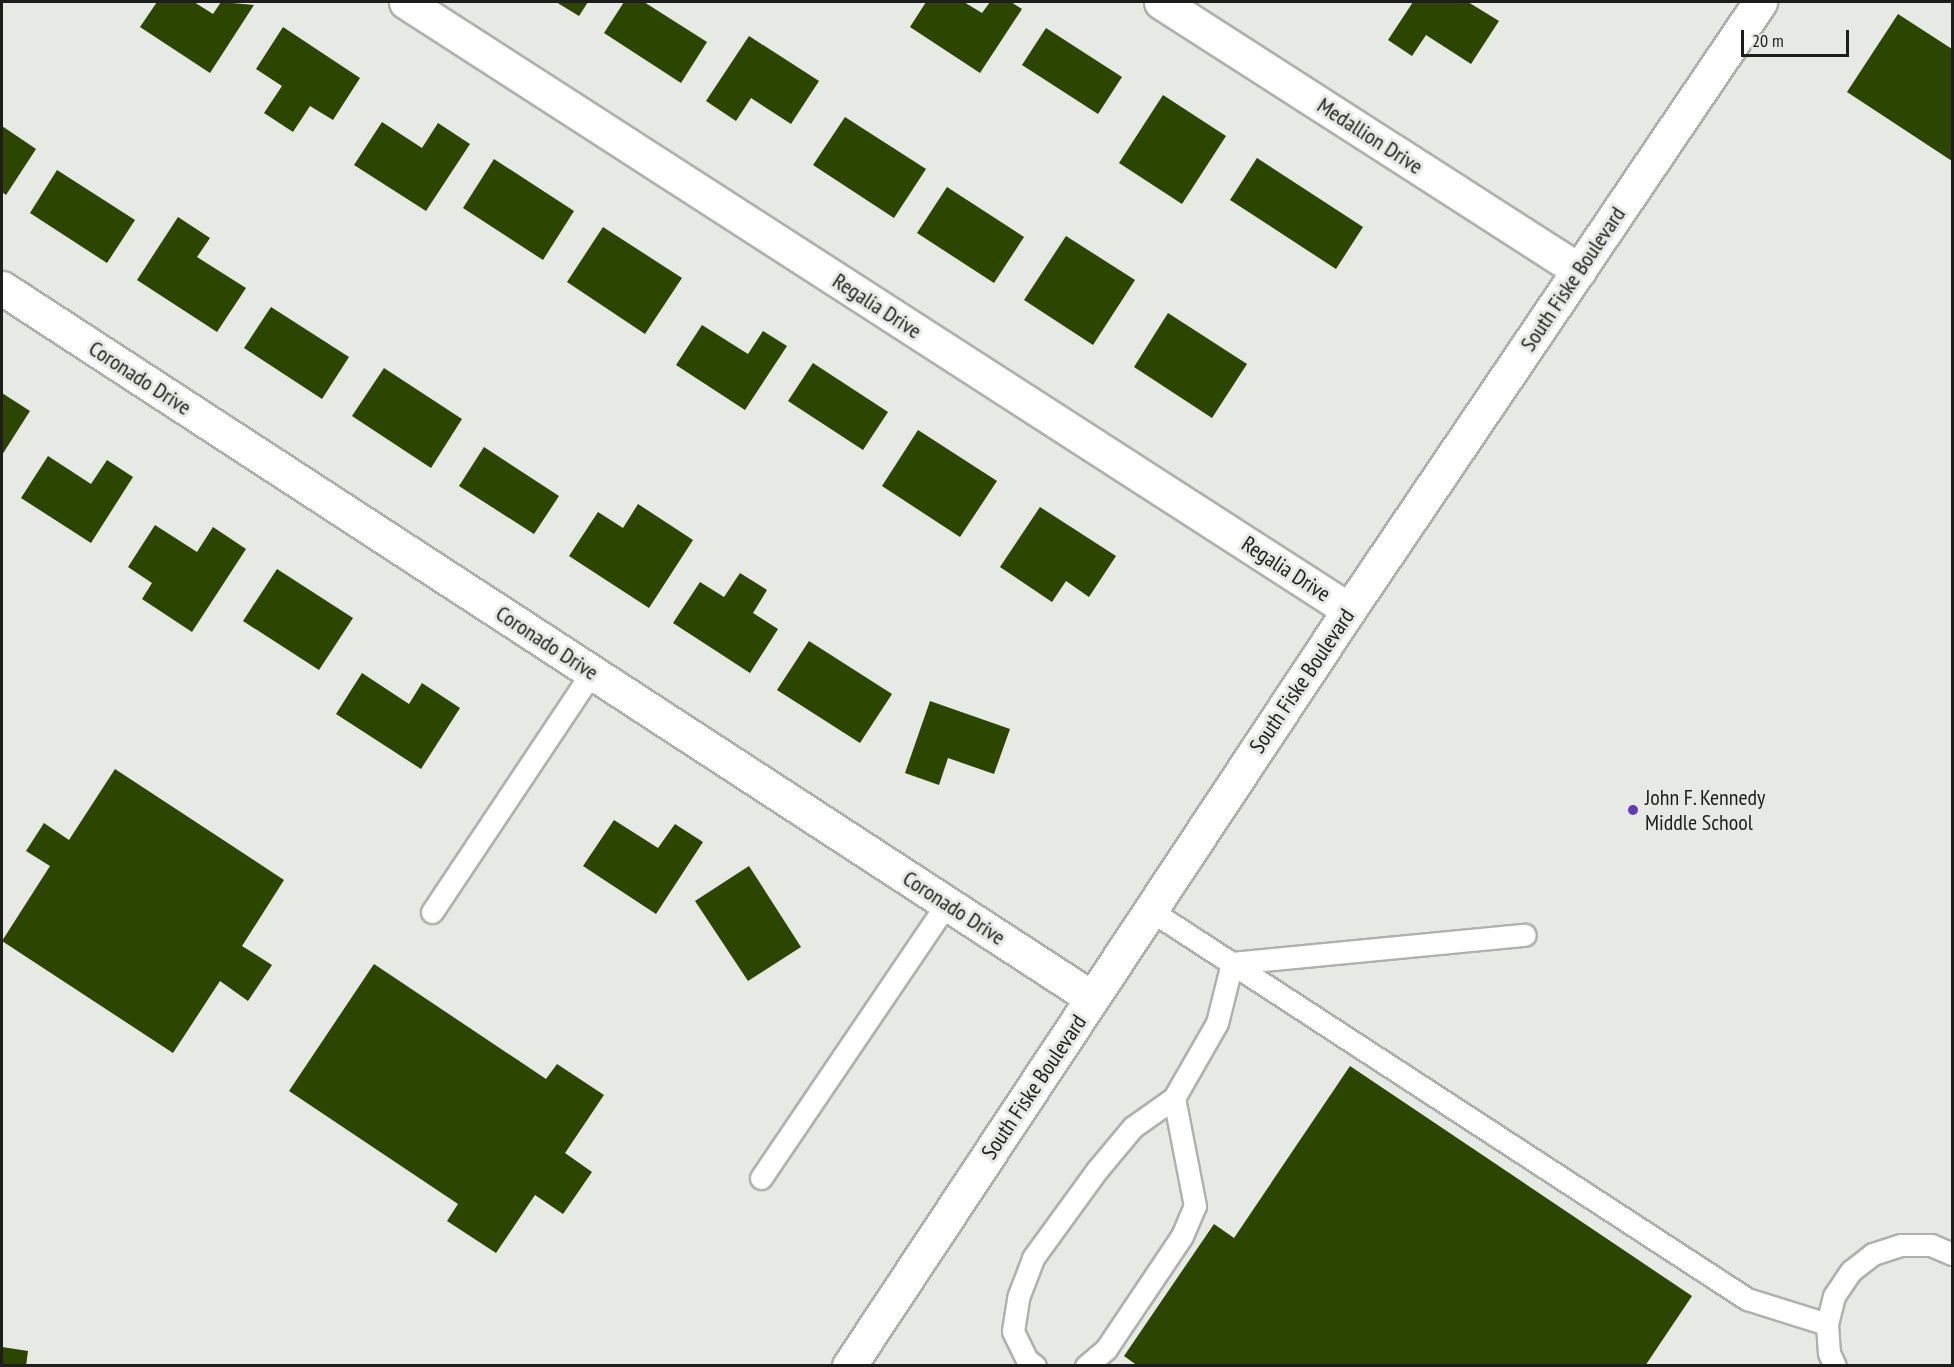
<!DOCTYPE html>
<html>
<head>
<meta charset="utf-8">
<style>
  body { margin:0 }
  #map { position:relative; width:1954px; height:1367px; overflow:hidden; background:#e6e9e4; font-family:"PT Sans Narrow",sans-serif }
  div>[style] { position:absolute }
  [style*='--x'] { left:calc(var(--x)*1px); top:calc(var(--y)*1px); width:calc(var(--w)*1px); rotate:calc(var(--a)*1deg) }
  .building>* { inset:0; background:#2c4500 }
  .roads { filter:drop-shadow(2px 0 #afb1ac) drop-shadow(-2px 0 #afb1ac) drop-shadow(0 2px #afb1ac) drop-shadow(0 -2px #afb1ac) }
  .service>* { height:21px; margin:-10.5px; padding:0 10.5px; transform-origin:10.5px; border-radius:10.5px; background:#fff }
  .minor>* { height:33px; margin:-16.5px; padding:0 16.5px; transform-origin:16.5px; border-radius:16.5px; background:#fff }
  .secondary>* { height:33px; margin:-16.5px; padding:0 16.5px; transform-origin:16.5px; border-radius:16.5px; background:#fff }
  .dots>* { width:16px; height:16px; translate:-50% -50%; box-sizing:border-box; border:3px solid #e6e9e4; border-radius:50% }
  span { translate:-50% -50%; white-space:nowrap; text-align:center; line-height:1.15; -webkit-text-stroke:6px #e6e9e4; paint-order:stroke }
  .street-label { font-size:22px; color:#1d1e1c }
  .poi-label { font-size:22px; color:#1d1e1c }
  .left { translate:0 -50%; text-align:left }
  .frame { position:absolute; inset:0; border:3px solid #1d1e1c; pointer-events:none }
  .scale { position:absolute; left:1741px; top:30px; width:108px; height:27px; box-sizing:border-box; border:3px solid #1d1e1c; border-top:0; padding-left:8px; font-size:18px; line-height:21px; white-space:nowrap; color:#1d1e1c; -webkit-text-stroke:4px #e6e9e4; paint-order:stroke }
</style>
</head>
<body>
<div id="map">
  <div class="building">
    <div style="clip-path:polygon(157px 2px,194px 2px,213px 14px,221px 2px,254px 5px,210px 73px,140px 27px)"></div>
    <div style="clip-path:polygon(556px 2px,588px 2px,579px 16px)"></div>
    <div style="clip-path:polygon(624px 2px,644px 2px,707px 42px,681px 83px,604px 33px)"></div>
    <div style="clip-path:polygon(926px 2px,964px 2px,982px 13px,990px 2px,1011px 2px,1022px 9px,980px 73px,910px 27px)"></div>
    <div style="clip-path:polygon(1413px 2px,1468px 2px,1499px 21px,1471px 64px,1426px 35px,1412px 56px,1388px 40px)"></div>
    <div style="clip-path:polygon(1898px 14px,1952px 49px,1952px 161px,1847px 92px)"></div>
    <div style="clip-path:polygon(283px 27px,360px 78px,333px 120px,310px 106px,293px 132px,264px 113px,282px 86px,256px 69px)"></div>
    <div style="clip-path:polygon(1046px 28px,1122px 77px,1098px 114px,1022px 65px)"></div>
    <div style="clip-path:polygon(749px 36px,819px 81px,791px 124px,751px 98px,736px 121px,706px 101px)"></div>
    <div style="clip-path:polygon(1163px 95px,1226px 136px,1182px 204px,1119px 163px)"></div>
    <div style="clip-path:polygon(845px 117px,926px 169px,894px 218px,813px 165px)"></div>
    <div style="clip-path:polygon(382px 122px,422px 148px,438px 123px,470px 144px,426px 211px,354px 165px)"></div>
    <div style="clip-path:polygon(2px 126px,36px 149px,6px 195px,2px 192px)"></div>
    <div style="clip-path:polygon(1257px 158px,1363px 227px,1336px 269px,1230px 200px)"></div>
    <div style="clip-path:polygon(494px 159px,574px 211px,543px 260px,463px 208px)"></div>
    <div style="clip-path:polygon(57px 170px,135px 220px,107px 263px,30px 213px)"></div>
    <div style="clip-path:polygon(947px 187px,1024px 237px,994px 283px,917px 233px)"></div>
    <div style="clip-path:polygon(178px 217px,210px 238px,197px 257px,246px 288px,217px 332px,137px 280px)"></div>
    <div style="clip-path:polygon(603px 227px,682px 278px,645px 334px,567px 282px)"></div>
    <div style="clip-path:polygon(1066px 236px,1135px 280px,1093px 345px,1024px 300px)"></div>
    <div style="clip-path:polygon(271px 307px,349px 357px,322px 399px,244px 348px)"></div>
    <div style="clip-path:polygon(1168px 313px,1247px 364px,1212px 418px,1134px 367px)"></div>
    <div style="clip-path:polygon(702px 325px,748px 354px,763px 331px,787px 346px,745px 410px,676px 365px)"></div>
    <div style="clip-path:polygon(813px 363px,888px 412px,863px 450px,788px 401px)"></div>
    <div style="clip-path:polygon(384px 368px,462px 419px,431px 468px,352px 416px)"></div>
    <div style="clip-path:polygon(2px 393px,30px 411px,2px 455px)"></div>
    <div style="clip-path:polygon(918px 430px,997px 481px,960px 537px,882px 486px)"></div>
    <div style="clip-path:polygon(484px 447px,559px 496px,534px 534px,459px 486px)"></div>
    <div style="clip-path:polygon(48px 456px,91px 484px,107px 460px,133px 477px,91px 543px,21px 498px)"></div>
    <div style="clip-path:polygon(638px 504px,693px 540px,649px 608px,569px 556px,598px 512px,623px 528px)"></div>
    <div style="clip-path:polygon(1040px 507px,1116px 556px,1089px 597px,1066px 581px,1052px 602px,1000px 567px)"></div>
    <div style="clip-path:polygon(155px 525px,197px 552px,213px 527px,246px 549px,192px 632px,142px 599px,152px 583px,128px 567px)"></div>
    <div style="clip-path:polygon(277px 569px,353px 618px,319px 670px,243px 621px)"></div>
    <div style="clip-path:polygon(740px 573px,767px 590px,753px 613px,778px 629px,750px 673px,673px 623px,700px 582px,724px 597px)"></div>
    <div style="clip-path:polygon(809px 641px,892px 694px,860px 743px,777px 690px)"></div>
    <div style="clip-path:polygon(362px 673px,409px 704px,422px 683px,460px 708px,421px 769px,336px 714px)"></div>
    <div style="clip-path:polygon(930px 701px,1010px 729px,994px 774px,948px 758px,939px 785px,905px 773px)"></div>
    <div style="clip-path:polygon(115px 769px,284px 880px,242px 946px,272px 965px,248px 1001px,220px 981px,173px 1053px,2px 941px,50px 866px,26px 851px,44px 823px,69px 840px)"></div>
    <div style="clip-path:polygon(614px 820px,658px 848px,675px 824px,703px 842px,656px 914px,583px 866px)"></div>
    <div style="clip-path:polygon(749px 866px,801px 947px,748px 981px,695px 901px)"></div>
    <div style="clip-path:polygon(374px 964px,546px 1079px,557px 1064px,604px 1095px,565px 1153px,592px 1172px,563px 1214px,535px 1195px,496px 1253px,447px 1221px,458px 1204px,289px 1091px)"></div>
    <div style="clip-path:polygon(1350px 1066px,1692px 1296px,1645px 1366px,1138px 1366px,1124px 1356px,1214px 1224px,1234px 1238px)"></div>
    <div style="clip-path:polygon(2px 1347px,28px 1351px,26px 1366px,2px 1366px)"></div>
  </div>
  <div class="roads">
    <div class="service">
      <div style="--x:1150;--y:910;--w:713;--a:33.09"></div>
      <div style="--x:1747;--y:1299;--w:84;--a:17.4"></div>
      <div style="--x:432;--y:912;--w:288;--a:-56.3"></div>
      <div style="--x:761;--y:1178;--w:332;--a:-55.9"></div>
      <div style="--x:1035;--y:1366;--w:10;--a:-143"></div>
      <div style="--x:1027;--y:1360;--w:32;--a:-116"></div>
      <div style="--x:1013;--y:1331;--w:36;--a:-81"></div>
      <div style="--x:1019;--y:1295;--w:40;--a:-69"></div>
      <div style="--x:1033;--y:1258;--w:109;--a:-54"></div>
      <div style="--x:1097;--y:1170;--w:56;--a:-50.1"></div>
      <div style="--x:1133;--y:1127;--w:50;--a:-35.3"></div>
      <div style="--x:1174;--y:1098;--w:86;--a:-60.2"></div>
      <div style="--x:1217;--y:1023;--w:62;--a:-76"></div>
      <div style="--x:1232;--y:963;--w:294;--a:-5.5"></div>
      <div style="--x:1086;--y:1366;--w:26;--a:-40"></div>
      <div style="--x:1106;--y:1349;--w:136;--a:-56.1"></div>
      <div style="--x:1182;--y:1236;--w:33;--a:-67"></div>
      <div style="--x:1195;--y:1206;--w:110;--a:-101"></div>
      <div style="--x:1835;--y:1366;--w:14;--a:-115"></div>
      <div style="--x:1829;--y:1353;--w:29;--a:-94"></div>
      <div style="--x:1827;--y:1324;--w:29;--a:-76"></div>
      <div style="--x:1834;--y:1296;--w:30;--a:-56"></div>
      <div style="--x:1851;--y:1271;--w:28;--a:-38"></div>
      <div style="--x:1873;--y:1254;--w:29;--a:-18"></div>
      <div style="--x:1901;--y:1245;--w:30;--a:0"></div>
      <div style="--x:1931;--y:1245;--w:23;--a:23"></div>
    </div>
    <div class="minor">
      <div style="--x:406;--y:2;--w:1122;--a:32.81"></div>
      <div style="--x:1161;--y:2;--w:497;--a:32.7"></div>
      <div style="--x:2;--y:288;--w:1301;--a:33.08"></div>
    </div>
    <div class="secondary">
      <div style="--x:849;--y:1366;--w:906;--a:-56.52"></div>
      <div style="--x:1349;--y:610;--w:734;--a:-55.94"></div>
    </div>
  </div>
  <div class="dots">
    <div style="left:1633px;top:810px;background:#5e3cb5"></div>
  </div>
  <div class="street-label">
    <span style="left:1370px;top:136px;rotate:33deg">Medallion Drive</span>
    <span style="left:1573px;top:279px;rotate:-56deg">South Fiske Boulevard</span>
    <span style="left:877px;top:306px;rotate:33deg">Regalia Drive</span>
    <span style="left:140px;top:378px;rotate:33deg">Coronado Drive</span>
    <span style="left:1286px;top:569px;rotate:33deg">Regalia Drive</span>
    <span style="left:547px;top:643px;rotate:33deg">Coronado Drive</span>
    <span style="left:1302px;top:681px;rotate:-56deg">South Fiske Boulevard</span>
    <span style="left:954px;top:908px;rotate:33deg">Coronado Drive</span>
    <span style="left:1034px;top:1087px;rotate:-56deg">South Fiske Boulevard</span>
  </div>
  <div class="poi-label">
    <span class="left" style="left:1645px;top:810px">John F. Kennedy<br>Middle School</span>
  </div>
  <div class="frame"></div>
  <div class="scale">20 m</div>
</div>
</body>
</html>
